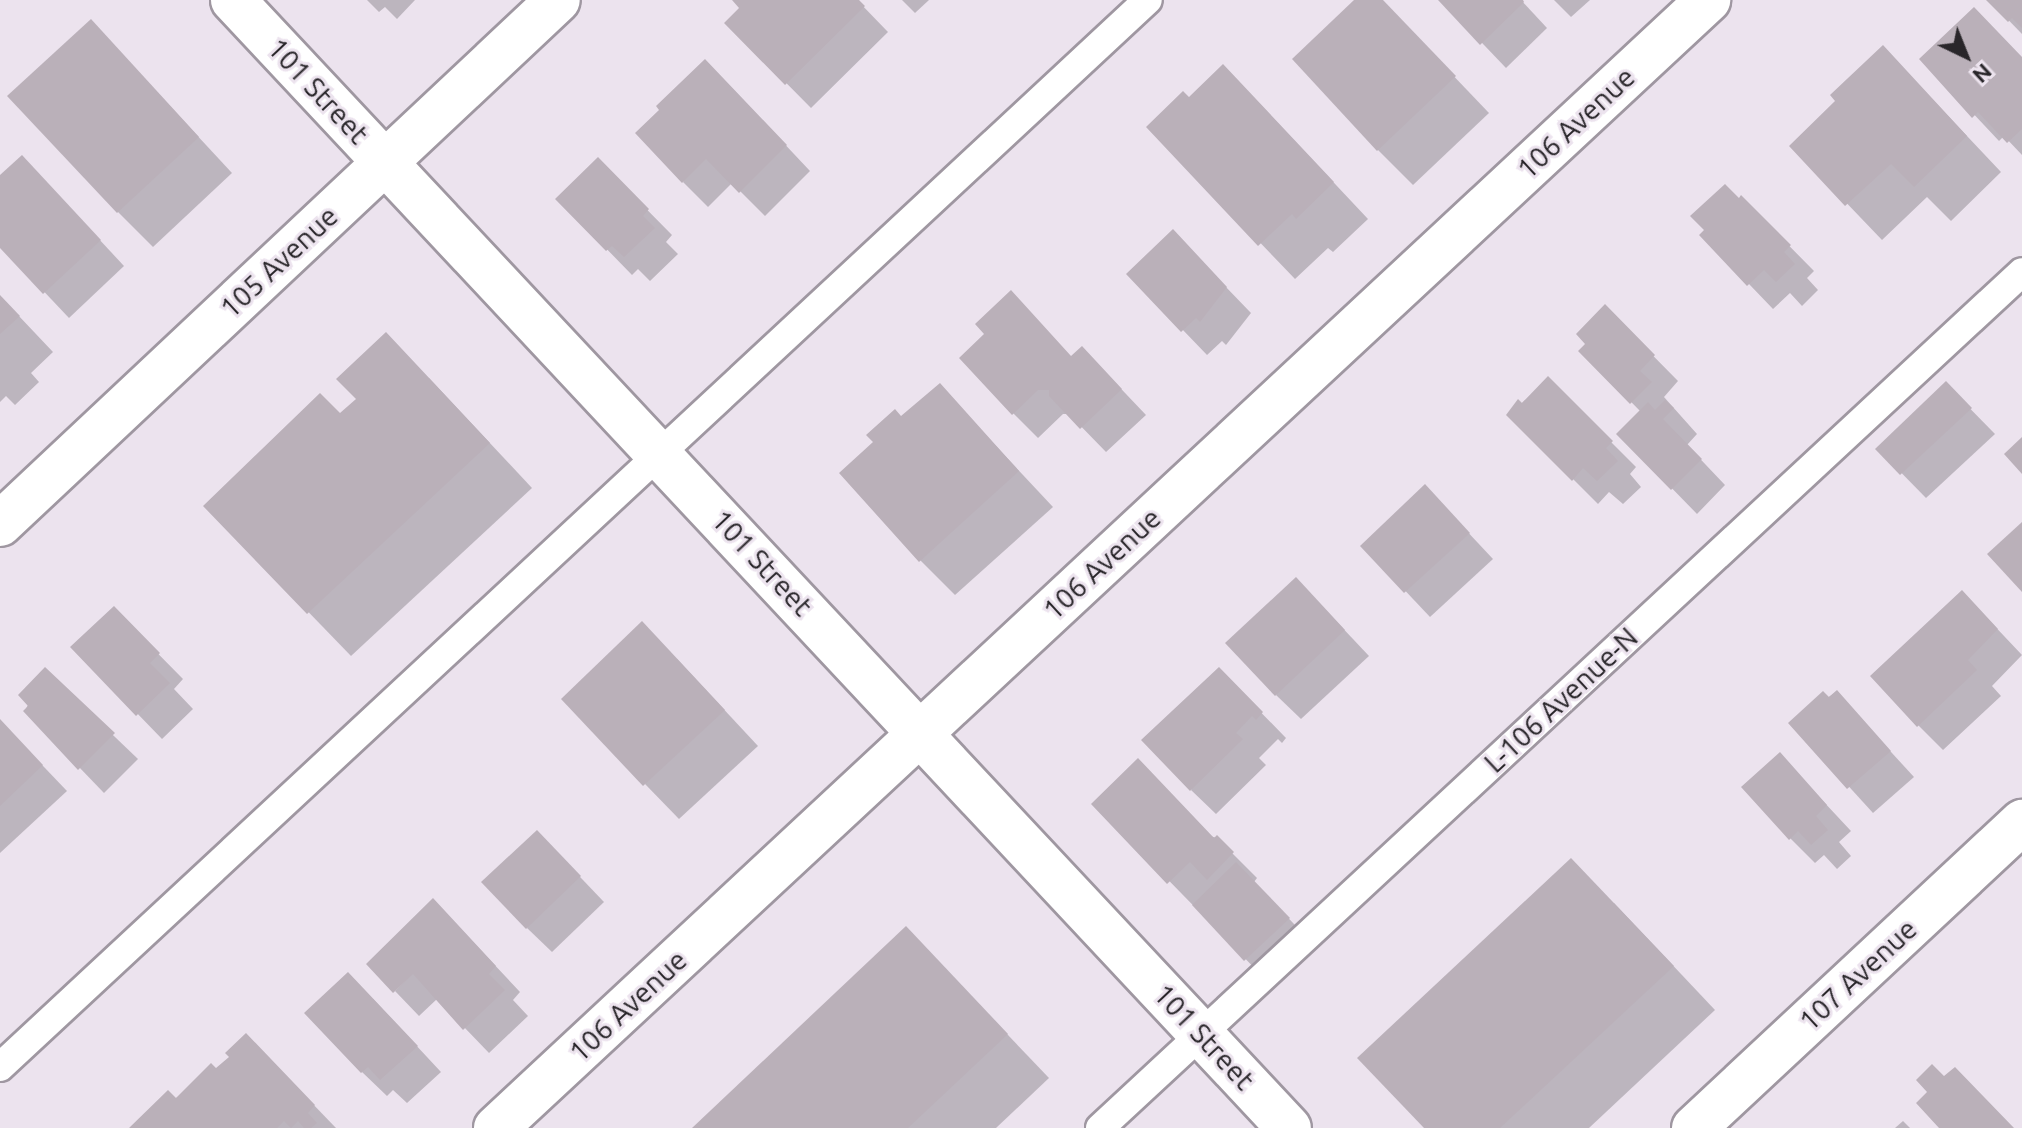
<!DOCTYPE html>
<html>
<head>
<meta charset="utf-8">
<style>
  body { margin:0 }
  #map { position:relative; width:2022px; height:1128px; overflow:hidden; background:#ece3ee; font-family:Ubuntu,sans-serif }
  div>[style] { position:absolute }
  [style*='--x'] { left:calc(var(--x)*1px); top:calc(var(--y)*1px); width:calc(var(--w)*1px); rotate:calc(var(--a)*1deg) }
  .shadow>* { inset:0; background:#0003 }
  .building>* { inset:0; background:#bab0b9 }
  .roads { filter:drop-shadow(2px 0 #9f97a1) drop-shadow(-2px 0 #9f97a1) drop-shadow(0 2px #9f97a1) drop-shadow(0 -2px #9f97a1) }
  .service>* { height:28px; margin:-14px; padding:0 14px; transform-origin:14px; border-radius:14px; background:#fff }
  .minor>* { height:44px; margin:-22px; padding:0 22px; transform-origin:22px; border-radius:22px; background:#fff }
  .tertiary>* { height:44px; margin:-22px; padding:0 22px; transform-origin:22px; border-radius:22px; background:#fff }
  span { translate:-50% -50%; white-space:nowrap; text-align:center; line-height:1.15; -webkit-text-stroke:6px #ece3ee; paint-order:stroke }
  .street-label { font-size:28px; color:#29262a }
  .north { position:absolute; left:1926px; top:16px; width:80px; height:80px; -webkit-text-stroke:6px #ece3ee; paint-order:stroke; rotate:137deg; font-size:22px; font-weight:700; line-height:32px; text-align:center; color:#29262a }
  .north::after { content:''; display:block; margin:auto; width:28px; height:36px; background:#29262a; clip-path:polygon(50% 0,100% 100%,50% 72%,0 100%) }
</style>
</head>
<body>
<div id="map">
  <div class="shadow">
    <div style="clip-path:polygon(367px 0,415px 0,397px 19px,385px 7px,379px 12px)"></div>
    <div style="clip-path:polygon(735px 0,857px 0,888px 32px,811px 108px,727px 23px,742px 8px)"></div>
    <div style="clip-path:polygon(902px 0,929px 0,915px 13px)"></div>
    <div style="clip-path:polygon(1357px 0,1381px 0,1489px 113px,1413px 185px,1378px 150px)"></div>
    <div style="clip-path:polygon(1441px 0,1521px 0,1547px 28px,1506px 68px)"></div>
    <div style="clip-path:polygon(1554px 0,1590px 0,1571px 17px)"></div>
    <div style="clip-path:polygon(1989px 0,2022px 0,2022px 34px)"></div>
    <div style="clip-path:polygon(91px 21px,232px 173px,153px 247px,118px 212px)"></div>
    <div style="clip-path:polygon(1883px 47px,2001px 172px,1951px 221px,1927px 197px,1882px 240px,1792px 146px,1838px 101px)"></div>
    <div style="clip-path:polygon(2022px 58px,2022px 155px,2004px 136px,1999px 141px,1922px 59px)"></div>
    <div style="clip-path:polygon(730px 86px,810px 171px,765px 216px,732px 183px,708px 207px,683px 182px)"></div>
    <div style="clip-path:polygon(1189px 99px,1258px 102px,1368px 219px,1333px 252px,1328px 248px,1295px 279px,1149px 127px)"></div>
    <div style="clip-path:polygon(598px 160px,672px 235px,666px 242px,678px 254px,650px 281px,638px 269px,632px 275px,558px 199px)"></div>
    <div style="clip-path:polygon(0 178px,46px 182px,124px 266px,69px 318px,0 245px)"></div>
    <div style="clip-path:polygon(1742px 198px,1814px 271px,1807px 278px,1818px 290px,1802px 306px,1790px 293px,1773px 309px,1749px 284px)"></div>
    <div style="clip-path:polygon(1197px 257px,1251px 313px,1226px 345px,1222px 341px,1207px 355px,1129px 274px)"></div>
    <div style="clip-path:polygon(0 296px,53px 352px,31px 373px,39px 382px,15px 405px,6px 396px,0 402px)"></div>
    <div style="clip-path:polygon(1605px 307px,1678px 381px,1664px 397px,1697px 434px,1687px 445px,1725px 485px,1697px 514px,1619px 434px,1641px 412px,1581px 351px,1588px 344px)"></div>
    <div style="clip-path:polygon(1035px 318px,1072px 358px,1107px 374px,1146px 415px,1106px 452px,1069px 414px,1063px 414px,1038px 438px,1013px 413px)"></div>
    <div style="clip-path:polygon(429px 378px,532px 488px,351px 656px,206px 506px,340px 416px)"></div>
    <div style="clip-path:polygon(1548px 379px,1636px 467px,1630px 474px,1641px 487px,1623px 504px,1609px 492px,1598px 504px,1509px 415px)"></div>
    <div style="clip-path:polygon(1946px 384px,1995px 434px,1926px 498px,1878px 449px)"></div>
    <div style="clip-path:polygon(940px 386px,1053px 507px,955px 595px,920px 560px,902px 419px)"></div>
    <div style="clip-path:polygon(1449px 512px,1493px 559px,1430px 617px,1363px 546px)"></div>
    <div style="clip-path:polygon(1320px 604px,1369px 656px,1301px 719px,1276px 695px)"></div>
    <div style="clip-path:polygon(114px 609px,183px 679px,174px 689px,193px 709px,162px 739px,73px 647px)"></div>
    <div style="clip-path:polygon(1987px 618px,2022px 655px,1992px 686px,2001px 696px,1943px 750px,1918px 725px)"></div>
    <div style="clip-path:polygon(677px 659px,758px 746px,679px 819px,645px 784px)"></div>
    <div style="clip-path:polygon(45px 670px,138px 759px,104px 793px,25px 711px)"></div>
    <div style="clip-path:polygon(1836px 692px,1914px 777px,1873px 813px,1791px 723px)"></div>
    <div style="clip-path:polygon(1244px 695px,1286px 738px,1282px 743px,1278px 739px,1259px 758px,1266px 765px,1216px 814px,1191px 790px)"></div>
    <div style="clip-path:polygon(0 721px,67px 791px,0 853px)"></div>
    <div style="clip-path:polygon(1780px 755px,1851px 831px,1839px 842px,1851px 856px,1837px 869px,1824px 855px,1815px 863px,1790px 838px)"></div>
    <div style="clip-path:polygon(1094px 804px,1217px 838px,1257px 878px,1254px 882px,1313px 944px,1270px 984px)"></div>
    <div style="clip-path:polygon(561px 857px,604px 902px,552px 952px,527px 928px)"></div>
    <div style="clip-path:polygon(1614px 903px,1715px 1010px,1589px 1128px,1427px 1128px)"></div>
    <div style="clip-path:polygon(458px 926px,520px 992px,513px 1000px,528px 1016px,489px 1053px,437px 999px,419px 1016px,395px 991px)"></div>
    <div style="clip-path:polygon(906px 928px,1049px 1078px,996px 1128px,695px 1128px)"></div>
    <div style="clip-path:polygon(373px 999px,441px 1072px,407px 1103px,393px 1090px,387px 1096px,362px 1072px)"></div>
    <div style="clip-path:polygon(216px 1071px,281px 1071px,336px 1128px,132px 1128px)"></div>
    <div style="clip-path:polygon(1903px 1121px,1910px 1128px,1895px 1128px)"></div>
  </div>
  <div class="building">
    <div style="clip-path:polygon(732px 0,859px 0,865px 6px,785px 85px,724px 23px,739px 8px)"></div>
    <div style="clip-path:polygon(1354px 0,1383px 0,1456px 76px,1377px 151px,1292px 59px)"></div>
    <div style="clip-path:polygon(1438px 0,1523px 0,1524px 2px,1480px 45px)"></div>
    <div style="clip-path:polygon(1986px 0,2022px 0,2022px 28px,2012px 18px,2008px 22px)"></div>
    <div style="clip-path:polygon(1974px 7px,2022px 57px,2022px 129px,2007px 143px,1978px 112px,1972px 118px,1919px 59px)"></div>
    <div style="clip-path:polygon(91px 19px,199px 137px,117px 213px,7px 96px)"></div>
    <div style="clip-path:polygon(1883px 45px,1967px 136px,1914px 187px,1891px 164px,1845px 206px,1789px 146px,1835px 101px,1830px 95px)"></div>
    <div style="clip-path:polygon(705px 59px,787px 145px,739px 193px,706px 159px,682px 183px,635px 133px,659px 110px,656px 106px)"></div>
    <div style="clip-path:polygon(1223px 64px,1334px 182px,1296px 219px,1292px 214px,1258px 246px,1146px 127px,1183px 91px,1189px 97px)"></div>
    <div style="clip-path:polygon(22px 155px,101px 240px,43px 294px,0 248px,0 175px)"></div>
    <div style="clip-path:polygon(598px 157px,649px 209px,643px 216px,655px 228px,624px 257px,612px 246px,606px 251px,555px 199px)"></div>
    <div style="clip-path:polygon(1725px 184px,1739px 198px,1741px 195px,1791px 245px,1784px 252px,1795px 264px,1776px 282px,1764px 270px,1747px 286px,1699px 235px,1704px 230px,1690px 216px)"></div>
    <div style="clip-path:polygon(1173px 229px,1227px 287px,1200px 322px,1196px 318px,1181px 332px,1126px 274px)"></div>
    <div style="clip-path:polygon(1011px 290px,1071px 356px,1082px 346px,1122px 389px,1080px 429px,1049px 396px,1049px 390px,1038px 390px,1012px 415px,959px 358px,984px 334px,975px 324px)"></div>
    <div style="clip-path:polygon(0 295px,20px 316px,0 334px)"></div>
    <div style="clip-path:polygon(1605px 304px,1655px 355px,1640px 371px,1652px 382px,1630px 404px,1578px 351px,1585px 344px,1576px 334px)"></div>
    <div style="clip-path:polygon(386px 332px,490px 443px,307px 614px,203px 506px,320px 393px,340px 413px,356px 399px,336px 379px)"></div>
    <div style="clip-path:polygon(1548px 376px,1613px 441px,1606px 448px,1618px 461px,1597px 481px,1583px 468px,1572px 481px,1506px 415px,1518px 399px,1522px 403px)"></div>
    <div style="clip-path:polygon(1946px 381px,1972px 408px,1900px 475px,1875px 449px)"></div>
    <div style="clip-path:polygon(940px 383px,1019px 471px,919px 562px,839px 473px,873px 442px,866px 435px,895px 409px,901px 416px)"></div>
    <div style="clip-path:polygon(1665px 400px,1674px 408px,1663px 419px,1702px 459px,1671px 490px,1616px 434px,1648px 402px,1655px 410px)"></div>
    <div style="clip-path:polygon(2022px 437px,2022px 474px,2004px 454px)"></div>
    <div style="clip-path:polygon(1425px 484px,1470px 533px,1404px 593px,1360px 546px)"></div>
    <div style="clip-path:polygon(2022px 522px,2022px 592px,1987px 554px)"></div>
    <div style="clip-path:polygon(1296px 577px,1345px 630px,1275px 696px,1225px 643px)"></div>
    <div style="clip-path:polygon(1962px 590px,1998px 629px,1968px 660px,1977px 670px,1917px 727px,1870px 676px)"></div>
    <div style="clip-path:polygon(114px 606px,160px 653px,150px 663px,170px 683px,136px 716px,70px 647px)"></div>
    <div style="clip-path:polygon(642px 621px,725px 710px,643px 786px,561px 699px)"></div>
    <div style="clip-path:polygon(45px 667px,115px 733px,78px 770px,23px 711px,28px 706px,18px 695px)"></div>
    <div style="clip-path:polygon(1219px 667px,1263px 712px,1256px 720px,1252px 716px,1236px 733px,1243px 739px,1190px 791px,1141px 740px)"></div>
    <div style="clip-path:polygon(1837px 690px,1891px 751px,1847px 789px,1788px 723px,1823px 691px,1829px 697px)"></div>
    <div style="clip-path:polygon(0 719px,43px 765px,0 806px)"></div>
    <div style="clip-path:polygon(1780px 752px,1827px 805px,1816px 816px,1828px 830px,1811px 845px,1798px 831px,1789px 840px,1741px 787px)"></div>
    <div style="clip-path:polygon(1138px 758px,1214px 838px,1217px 835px,1234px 852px,1207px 880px,1190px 862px,1167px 884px,1091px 804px)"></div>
    <div style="clip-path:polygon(537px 830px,581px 876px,526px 929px,481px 882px)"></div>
    <div style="clip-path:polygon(1571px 858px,1674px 966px,1500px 1128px,1424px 1128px,1357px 1058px)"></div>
    <div style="clip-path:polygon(1236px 862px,1290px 918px,1244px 961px,1192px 905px)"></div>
    <div style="clip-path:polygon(433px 898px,496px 966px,489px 974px,505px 990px,463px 1030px,413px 974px,393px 993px,366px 964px)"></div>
    <div style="clip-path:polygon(906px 926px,1008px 1034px,908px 1128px,692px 1128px)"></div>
    <div style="clip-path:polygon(348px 972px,418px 1046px,380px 1080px,368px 1067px,361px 1073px,304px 1013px)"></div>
    <div style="clip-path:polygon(246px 1033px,315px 1105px,308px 1113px,317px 1123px,311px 1128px,304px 1128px,298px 1121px,291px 1128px,284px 1121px,277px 1128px,129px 1128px,168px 1090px,176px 1098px,211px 1063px,216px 1068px,229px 1057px,225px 1053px)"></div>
    <div style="clip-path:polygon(1932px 1064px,1944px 1076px,1955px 1067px,2014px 1128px,1939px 1128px,1916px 1103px,1927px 1092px,1916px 1080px)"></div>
  </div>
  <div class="roads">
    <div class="service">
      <div style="--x:0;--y:1067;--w:1567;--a:-42.91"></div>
      <div style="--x:1100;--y:1128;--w:1258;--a:-42.87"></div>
    </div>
    <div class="minor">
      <div style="--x:0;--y:524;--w:765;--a:-43.2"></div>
      <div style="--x:496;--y:1128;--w:1656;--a:-42.94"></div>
      <div style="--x:1694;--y:1128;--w:449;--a:-43"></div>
    </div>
    <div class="tertiary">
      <div style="--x:233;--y:0;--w:1545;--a:46.89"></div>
    </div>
  </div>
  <div class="street-label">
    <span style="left:318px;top:91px;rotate:47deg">101 Street</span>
    <span style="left:1576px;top:123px;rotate:-43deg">106 Avenue</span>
    <span style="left:279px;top:262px;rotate:-43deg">105 Avenue</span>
    <span style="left:762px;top:563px;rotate:47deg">101 Street</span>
    <span style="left:1102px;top:564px;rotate:-43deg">106 Avenue</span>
    <span style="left:1561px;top:700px;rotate:-43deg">L-106 Avenue-N</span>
    <span style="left:1858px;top:975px;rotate:-43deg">107 Avenue</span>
    <span style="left:628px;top:1006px;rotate:-43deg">106 Avenue</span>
    <span style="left:1204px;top:1037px;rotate:47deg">101 Street</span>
  </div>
  <div class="north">N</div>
</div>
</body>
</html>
